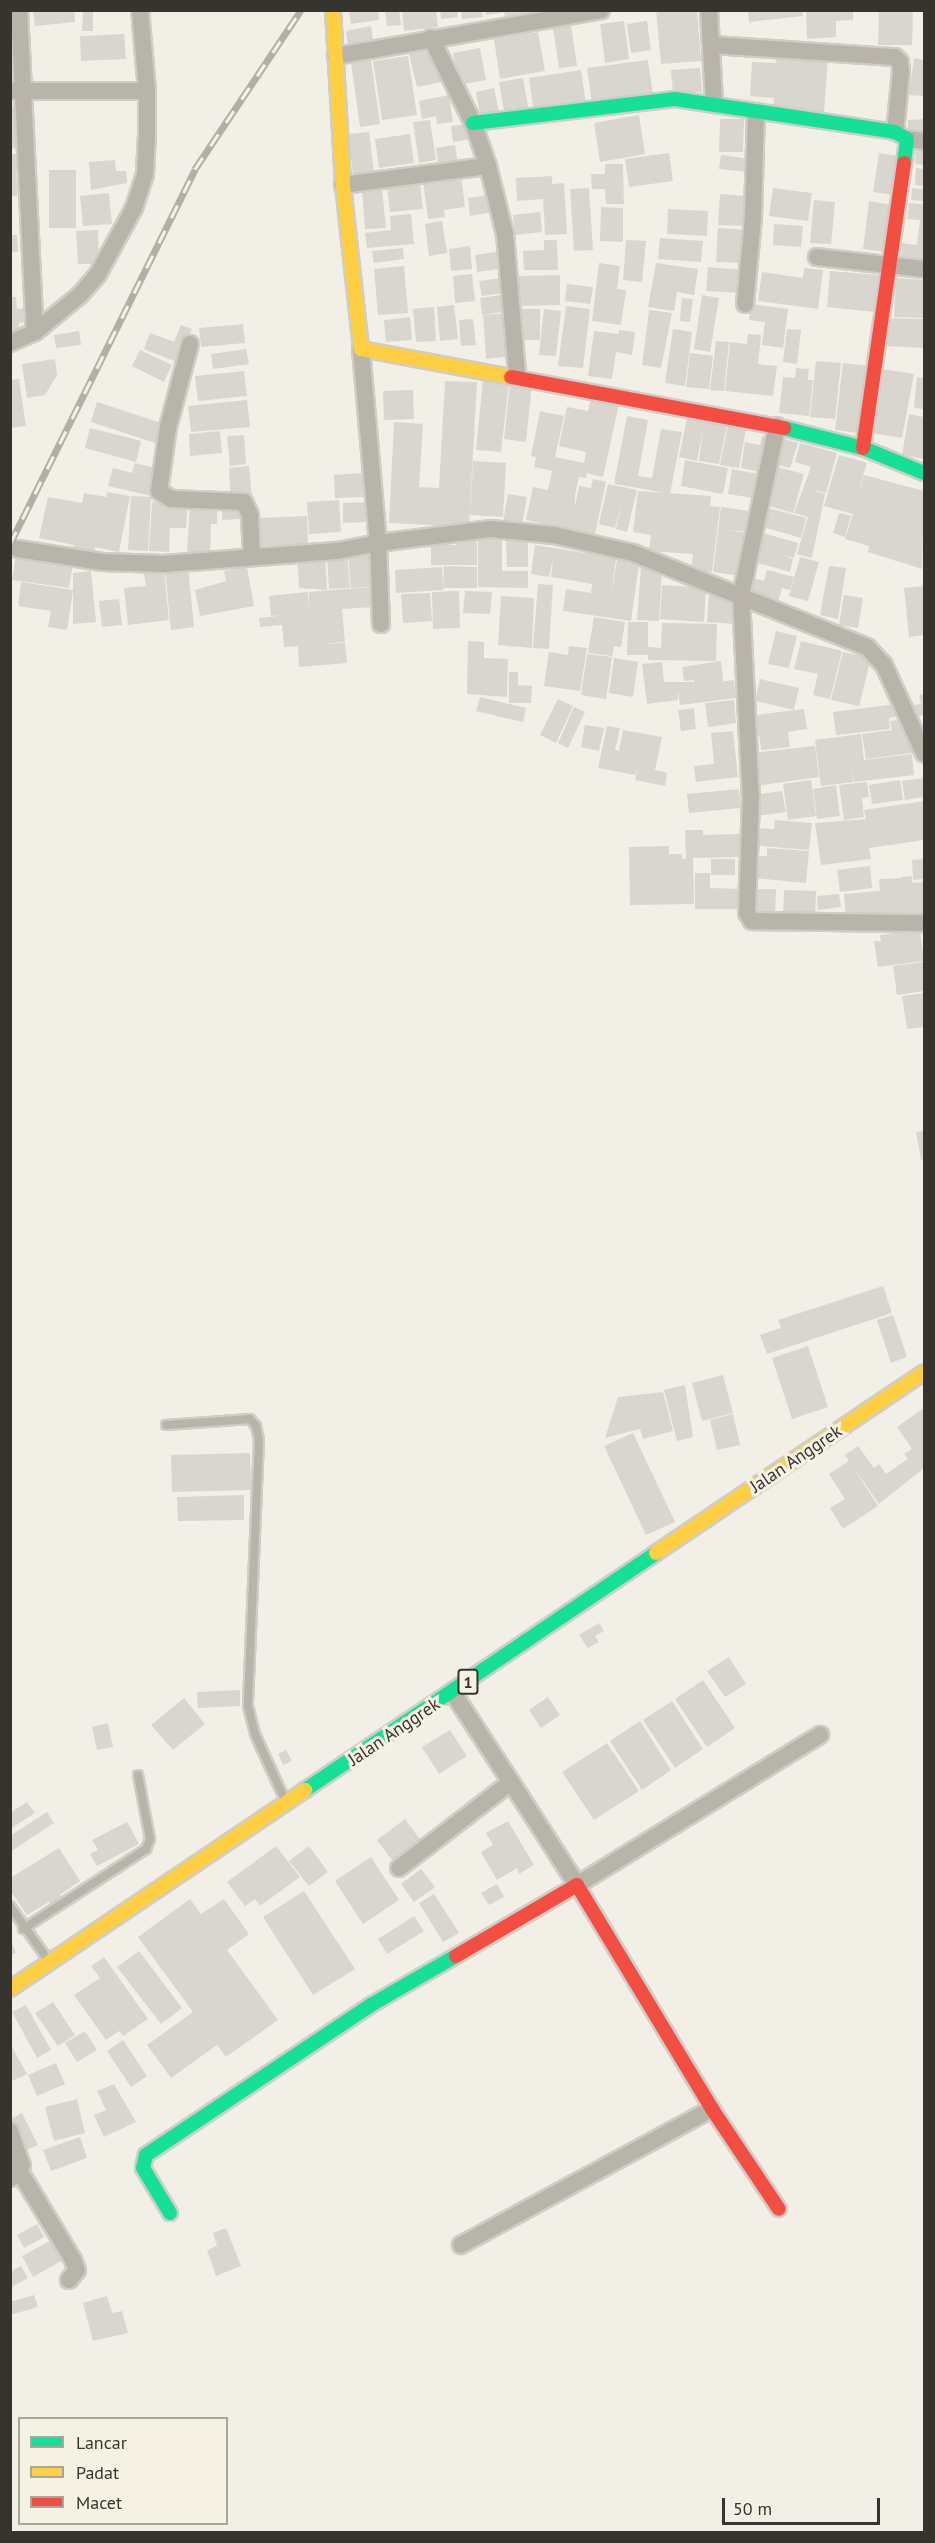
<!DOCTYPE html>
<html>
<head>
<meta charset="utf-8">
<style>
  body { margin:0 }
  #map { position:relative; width:935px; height:2543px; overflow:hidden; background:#f2efe7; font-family:"PT Sans",sans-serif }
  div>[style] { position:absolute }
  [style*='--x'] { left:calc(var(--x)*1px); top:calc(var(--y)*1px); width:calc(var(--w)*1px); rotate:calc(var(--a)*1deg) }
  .building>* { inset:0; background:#d9d6d0 }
  .roads { filter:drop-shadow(2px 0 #cfcdc7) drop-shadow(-2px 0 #cfcdc7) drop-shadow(0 2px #cfcdc7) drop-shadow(0 -2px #cfcdc7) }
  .lane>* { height:8px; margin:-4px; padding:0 4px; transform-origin:4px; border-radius:4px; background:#b8b4a9 }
  .street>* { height:16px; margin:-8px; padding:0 8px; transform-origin:8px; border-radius:8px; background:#b8b4a9 }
  .fast>* { height:14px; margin:-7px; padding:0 7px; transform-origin:7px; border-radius:7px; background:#16e098 }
  .slow>* { height:14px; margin:-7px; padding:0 7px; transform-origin:7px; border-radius:7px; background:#ffcf43 }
  .jam>* { height:14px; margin:-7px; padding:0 7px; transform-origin:7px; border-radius:7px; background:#f24e42 }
  .rail>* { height:7px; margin-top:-3.5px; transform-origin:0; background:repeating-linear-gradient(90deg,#f6f2e3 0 14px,#b2afa7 0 28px); box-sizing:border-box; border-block:2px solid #b2afa7 }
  span { translate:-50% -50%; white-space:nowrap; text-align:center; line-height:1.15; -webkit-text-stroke:6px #f6f2e3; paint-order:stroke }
  .shield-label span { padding:2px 4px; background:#f6f2e3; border:2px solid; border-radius:4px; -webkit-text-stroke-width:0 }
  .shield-label { font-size:16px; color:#35342e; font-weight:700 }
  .street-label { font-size:18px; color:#35342e }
  .frame { position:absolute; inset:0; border:12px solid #35342e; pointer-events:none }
  .legend { position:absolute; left:18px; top:2417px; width:210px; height:108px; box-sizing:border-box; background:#f6f2e3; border:2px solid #a9a69b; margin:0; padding:8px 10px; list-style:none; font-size:18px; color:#35342e }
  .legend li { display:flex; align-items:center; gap:12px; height:30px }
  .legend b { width:30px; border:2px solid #a9a69b }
  .scale { position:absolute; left:722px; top:2498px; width:158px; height:27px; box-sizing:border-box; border:3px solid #35342e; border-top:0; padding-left:8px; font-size:18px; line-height:21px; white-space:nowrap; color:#35342e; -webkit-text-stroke:4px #f6f2e3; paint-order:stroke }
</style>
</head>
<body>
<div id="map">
  <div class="building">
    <div style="clip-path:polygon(33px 10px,74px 10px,75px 22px,35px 26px)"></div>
    <div style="clip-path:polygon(349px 10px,378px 10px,379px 20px,351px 24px)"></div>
    <div style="clip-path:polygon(385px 10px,399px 10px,401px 25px,387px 26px)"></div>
    <div style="clip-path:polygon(402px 10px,436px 10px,438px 27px,404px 31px)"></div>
    <div style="clip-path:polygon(440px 10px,457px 10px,458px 17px,441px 19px)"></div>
    <div style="clip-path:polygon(461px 10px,482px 10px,483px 17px,462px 19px)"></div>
    <div style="clip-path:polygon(485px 10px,501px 10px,501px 13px,486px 15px)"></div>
    <div style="clip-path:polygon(504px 10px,536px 10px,537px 16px,505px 19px)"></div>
    <div style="clip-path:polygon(656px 10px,697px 10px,701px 61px,661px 64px)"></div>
    <div style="clip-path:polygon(748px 10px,802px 10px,803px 16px,749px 22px)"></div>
    <div style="clip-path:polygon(806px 10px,853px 10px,853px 20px,836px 21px,836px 37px,807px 39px)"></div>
    <div style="clip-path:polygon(879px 10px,913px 10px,912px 45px,878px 45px)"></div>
    <div style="clip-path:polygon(83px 12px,93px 12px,93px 31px,82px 31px)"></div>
    <div style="clip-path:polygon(624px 21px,629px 59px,605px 63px,600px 24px)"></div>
    <div style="clip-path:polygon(647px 21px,651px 50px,631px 53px,627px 24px)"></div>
    <div style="clip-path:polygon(371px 26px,373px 40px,348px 45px,346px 31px)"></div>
    <div style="clip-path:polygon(571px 26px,577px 66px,559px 68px,553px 28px)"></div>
    <div style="clip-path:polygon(538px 32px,545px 71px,500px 79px,494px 39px)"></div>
    <div style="clip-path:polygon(124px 34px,126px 59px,81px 61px,80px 36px)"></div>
    <div style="clip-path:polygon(480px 48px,486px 80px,459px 85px,453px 53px)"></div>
    <div style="clip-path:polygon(433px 49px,441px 82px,417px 87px,409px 54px)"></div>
    <div style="clip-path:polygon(408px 56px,417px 115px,382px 120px,373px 61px)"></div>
    <div style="clip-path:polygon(777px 56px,828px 59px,824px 112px,773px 108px,774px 98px,750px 96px,752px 62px,776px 63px)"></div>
    <div style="clip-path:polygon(914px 58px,924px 60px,924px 96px,909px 95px)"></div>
    <div style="clip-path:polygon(371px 60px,380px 124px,360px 127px,351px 63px)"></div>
    <div style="clip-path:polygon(648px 60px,653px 95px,592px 103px,587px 68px)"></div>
    <div style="clip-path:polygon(700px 68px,702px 92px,673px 94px,671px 70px)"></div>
    <div style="clip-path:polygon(581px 70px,586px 105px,534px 113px,529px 78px)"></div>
    <div style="clip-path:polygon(523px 78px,529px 112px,505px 117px,499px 82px)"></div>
    <div style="clip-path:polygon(494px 88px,500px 116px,481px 120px,476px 92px)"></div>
    <div style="clip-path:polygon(449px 95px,453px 122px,437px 124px,436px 116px,422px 119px,419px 101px)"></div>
    <div style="clip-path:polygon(10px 107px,14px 107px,16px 148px,10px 149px)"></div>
    <div style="clip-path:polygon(639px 115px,645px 154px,600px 162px,594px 123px)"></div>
    <div style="clip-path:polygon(720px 119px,744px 119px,743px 152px,719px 152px)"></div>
    <div style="clip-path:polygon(924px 119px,923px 133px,908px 133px,908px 120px)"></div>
    <div style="clip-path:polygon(430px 120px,436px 160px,419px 163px,413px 122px)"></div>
    <div style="clip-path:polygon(468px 124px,470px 139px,453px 142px,451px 126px)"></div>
    <div style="clip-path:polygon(369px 132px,374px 172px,353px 175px,348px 134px)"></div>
    <div style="clip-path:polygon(410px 134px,414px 163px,379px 168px,375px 139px)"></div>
    <div style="clip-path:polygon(455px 145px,458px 165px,439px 168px,436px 148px)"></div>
    <div style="clip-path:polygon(916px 145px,924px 146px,924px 165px,915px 164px)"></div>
    <div style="clip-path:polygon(669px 153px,673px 181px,629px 187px,625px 159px)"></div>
    <div style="clip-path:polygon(879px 153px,899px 156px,893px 195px,873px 192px)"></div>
    <div style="clip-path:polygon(10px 154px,16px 154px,17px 196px,10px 196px)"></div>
    <div style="clip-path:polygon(721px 155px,750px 159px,748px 172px,719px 169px)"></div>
    <div style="clip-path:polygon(115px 160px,116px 171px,126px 171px,127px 183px,91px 190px,89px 162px)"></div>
    <div style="clip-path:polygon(605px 164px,623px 164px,624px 204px,606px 204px,605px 189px,592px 189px,591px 174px,605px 174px)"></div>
    <div style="clip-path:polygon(916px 168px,924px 169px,924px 186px,915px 185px)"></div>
    <div style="clip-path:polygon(49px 170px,76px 170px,76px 228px,49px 228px)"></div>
    <div style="clip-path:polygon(461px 176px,465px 207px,444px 210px,445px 217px,428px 219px,423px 181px)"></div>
    <div style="clip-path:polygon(552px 176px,552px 184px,564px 183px,567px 234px,545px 235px,543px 199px,517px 201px,516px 178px)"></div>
    <div style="clip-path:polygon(420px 184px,423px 209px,390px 212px,387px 187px)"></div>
    <div style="clip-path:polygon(589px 188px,593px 250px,574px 251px,570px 189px)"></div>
    <div style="clip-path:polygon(773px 188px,812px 193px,808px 221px,769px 216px)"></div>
    <div style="clip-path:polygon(912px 188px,924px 189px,924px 201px,911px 200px)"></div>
    <div style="clip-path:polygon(382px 189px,386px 228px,365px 229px,362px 191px)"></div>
    <div style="clip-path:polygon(109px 193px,112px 224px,83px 226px,80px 196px)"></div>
    <div style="clip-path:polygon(720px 194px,746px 196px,744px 226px,718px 225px)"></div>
    <div style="clip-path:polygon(490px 195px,493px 212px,470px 216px,468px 198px)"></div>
    <div style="clip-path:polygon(814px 200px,835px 202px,831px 244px,810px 243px)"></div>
    <div style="clip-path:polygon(869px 201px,893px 205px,886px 252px,863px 249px)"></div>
    <div style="clip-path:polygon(909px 203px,924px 204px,924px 267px,900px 264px,902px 243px,917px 245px,920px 220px,907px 219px)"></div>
    <div style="clip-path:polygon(601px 207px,623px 208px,623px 242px,600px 241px)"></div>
    <div style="clip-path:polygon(668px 209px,708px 211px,707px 236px,667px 234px)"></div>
    <div style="clip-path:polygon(540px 212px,542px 232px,515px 235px,513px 215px)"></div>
    <div style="clip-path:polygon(411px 214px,414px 244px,367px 248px,365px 233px,391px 230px,390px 216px)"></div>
    <div style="clip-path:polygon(442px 221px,447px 253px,429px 256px,425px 224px)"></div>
    <div style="clip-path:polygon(774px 224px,803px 226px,801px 247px,773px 245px)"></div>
    <div style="clip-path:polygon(718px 228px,748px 230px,746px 263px,716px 262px)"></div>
    <div style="clip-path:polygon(98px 230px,99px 264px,78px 264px,76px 231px)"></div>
    <div style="clip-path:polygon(10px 235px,17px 235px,18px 252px,10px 252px)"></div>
    <div style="clip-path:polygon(660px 238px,703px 241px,701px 262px,658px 259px)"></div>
    <div style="clip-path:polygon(544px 240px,557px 240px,558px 270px,524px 270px,523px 251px,544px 250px)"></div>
    <div style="clip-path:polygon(626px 240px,646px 241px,642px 282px,623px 280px)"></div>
    <div style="clip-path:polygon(470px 246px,472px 269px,451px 271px,449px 249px)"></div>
    <div style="clip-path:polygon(403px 248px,404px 259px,374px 263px,372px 251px)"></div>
    <div style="clip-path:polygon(503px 251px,505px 268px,477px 272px,475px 255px)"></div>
    <div style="clip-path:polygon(599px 263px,620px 266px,617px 289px,626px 290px,621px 325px,592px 321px)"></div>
    <div style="clip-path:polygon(656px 263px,698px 269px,694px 295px,677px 292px,674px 311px,648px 307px)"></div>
    <div style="clip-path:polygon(404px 266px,408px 313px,378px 315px,374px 269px)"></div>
    <div style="clip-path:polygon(708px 267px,743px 270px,741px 293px,706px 291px)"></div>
    <div style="clip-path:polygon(804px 268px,823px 270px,818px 309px,758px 301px,762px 272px,803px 278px)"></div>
    <div style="clip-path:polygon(830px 271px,879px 275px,875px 312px,827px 307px)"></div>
    <div style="clip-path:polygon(472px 274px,475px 301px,455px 303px,453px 276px)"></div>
    <div style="clip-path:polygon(560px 275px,560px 305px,516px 306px,516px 276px)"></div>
    <div style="clip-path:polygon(502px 278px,505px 293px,482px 296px,479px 281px)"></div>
    <div style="clip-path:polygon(896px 278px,924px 280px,924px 318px,894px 317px)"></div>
    <div style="clip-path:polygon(567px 284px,593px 287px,590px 304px,565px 301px)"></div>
    <div style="clip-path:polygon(508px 294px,510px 311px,482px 315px,480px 298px)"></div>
    <div style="clip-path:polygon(702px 295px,719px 298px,710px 352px,694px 349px)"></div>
    <div style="clip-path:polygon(10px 297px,16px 297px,17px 309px,28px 308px,29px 322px,19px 323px,19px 330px,10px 331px)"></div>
    <div style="clip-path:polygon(682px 298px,693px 299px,690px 322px,680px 321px)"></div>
    <div style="clip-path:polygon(751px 304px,788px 309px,783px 348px,762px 345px,765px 322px,749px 320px)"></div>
    <div style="clip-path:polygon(454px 305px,458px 339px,440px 341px,437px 307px)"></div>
    <div style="clip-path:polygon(566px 306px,590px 309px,583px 368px,558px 366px)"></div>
    <div style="clip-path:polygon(434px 307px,436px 341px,416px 342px,413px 309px)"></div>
    <div style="clip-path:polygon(517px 309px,540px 309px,540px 340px,517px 340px)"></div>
    <div style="clip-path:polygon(544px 309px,561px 311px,556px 356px,539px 355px)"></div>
    <div style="clip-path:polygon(649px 310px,672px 313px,661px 368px,642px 365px)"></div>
    <div style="clip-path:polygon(509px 313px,513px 356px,486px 359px,483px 315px)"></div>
    <div style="clip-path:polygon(410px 317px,412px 340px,386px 342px,384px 320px)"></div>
    <div style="clip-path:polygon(886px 318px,924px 319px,924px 348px,885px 346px)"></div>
    <div style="clip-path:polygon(473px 319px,476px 345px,461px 346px,459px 320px)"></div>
    <div style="clip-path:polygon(243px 324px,245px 343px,201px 347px,199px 328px)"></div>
    <div style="clip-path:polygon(181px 325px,192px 329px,179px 363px,144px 349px,150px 333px,174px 342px)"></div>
    <div style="clip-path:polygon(673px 329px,692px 332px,685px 386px,665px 383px)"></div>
    <div style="clip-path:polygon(787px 329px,801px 330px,797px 364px,783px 362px)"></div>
    <div style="clip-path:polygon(619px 330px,635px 332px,632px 355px,616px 352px,612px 379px,588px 376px,594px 331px,619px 334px)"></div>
    <div style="clip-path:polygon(79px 331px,81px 345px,56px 348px,54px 335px)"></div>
    <div style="clip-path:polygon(748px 334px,761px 335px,758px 364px,777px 366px,773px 396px,725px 391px,730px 342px,747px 344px)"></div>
    <div style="clip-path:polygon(716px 341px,729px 342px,724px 391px,710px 390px)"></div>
    <div style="clip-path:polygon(246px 349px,249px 364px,213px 369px,211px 354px)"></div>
    <div style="clip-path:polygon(140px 350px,172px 365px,164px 382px,132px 366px)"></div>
    <div style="clip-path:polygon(690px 353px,713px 356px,709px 389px,686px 387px)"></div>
    <div style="clip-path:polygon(55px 359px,57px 375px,45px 395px,27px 398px,22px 364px)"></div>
    <div style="clip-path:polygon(816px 361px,841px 363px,835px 419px,810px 417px)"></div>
    <div style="clip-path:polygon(843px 363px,868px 366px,860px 433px,835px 430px)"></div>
    <div style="clip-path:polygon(796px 368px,809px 369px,808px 380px,813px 380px,809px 416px,779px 413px,783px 377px,795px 378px)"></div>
    <div style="clip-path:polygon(883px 369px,914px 374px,902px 438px,872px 433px)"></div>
    <div style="clip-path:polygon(244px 371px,247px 396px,198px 401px,195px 376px)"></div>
    <div style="clip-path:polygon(917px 377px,924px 378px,924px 409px,914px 408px)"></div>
    <div style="clip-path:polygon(19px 379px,26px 426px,10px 428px,10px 380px)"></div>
    <div style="clip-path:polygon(483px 379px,509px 382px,501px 452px,476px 450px)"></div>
    <div style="clip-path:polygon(445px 381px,477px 382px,469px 527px,389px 523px,394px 422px,423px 424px,419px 487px,439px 488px)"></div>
    <div style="clip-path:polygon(510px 382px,532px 384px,526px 442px,504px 439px)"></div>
    <div style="clip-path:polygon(413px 390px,414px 419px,384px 420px,383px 391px)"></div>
    <div style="clip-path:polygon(591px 398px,619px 404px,603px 477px,587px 473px,586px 478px,579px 477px,575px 496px,575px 506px,579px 486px,591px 488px,593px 479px,606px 482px,595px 534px,526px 520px,533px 487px,548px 490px,552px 471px,534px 467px,536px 457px,531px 456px,540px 411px,564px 416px,555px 457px,584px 463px,586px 452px,559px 446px,567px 407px,588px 411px)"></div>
    <div style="clip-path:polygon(247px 400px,250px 427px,191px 432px,188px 406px)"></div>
    <div style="clip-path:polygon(97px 402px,164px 424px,158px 444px,91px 422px)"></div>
    <div style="clip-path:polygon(909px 414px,924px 417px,924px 459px,902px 455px)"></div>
    <div style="clip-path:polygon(627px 416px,648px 420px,638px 476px,652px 478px,661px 429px,682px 432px,670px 494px,638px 488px,639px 485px,638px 488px,614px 484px)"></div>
    <div style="clip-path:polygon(687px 418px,727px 425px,719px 464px,699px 461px,703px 430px,697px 461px,679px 457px)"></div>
    <div style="clip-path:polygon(728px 425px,746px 428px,739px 468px,720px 465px)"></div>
    <div style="clip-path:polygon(90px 428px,141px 441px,136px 462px,85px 448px)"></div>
    <div style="clip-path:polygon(220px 431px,222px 453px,190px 456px,189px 434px)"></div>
    <div style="clip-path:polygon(244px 435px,246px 464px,230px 466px,227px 436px)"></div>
    <div style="clip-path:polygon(762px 436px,773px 439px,767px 473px,741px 468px,745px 442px,760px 445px)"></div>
    <div style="clip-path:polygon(777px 437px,798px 443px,790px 468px,770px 463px)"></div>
    <div style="clip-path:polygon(800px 443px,837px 453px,826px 493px,809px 489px,825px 494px,812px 558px,797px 554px,808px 517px,794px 513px,811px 467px,795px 462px)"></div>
    <div style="clip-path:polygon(839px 455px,867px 463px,853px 511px,864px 475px,924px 491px,922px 569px,868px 552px,869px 546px,845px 539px,853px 514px,824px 506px)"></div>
    <div style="clip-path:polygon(685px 460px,728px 468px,723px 494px,681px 486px)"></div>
    <div style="clip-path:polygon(473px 461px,506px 463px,503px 517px,470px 515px)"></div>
    <div style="clip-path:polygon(135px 463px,159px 469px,152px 496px,108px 486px,113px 468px,132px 473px)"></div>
    <div style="clip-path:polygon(249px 466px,252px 499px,231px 500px,229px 468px)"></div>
    <div style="clip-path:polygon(774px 466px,804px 474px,793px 513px,762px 504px)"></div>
    <div style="clip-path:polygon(732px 469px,763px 475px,759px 499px,728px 494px)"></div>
    <div style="clip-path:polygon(363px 473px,364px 497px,335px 498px,334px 475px)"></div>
    <div style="clip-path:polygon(608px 484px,637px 490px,627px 532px,616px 529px,622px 502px,615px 528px,599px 524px)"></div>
    <div style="clip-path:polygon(638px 491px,711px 496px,710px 506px,720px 507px,712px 572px,691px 570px,693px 554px,649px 551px,651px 535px,633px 532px)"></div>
    <div style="clip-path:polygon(107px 492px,130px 496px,119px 552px,95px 547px,94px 556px,73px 552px,74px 545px,39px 538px,48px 497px,82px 503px,84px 493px,106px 497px)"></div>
    <div style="clip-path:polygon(508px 494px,527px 497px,522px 525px,503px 522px)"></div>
    <div style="clip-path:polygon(131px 496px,151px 497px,148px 551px,128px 550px)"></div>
    <div style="clip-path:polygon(339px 500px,341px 532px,309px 534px,307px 502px)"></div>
    <div style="clip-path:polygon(152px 502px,188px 503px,186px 528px,170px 528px,169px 552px,149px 551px)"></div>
    <div style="clip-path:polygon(367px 502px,368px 522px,343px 523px,343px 503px)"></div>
    <div style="clip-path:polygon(190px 503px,218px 505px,217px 524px,211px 524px,210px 554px,187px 552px)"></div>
    <div style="clip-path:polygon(241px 504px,242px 519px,222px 520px,222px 505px)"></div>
    <div style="clip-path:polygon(721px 507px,749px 511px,747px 532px,728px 530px,747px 533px,741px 576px,713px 572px)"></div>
    <div style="clip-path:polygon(764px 507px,806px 518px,801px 538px,759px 526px)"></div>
    <div style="clip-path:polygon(839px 513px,851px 516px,845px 537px,833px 533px)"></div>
    <div style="clip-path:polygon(307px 516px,308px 544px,257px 546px,257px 518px)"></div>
    <div style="clip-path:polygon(759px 532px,798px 543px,794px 558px,783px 555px,793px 559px,790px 572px,751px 561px)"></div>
    <div style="clip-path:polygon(456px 537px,477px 537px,477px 565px,431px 565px,431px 544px,456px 545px)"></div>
    <div style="clip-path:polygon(478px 538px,502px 538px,502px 571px,528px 571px,528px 588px,478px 587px)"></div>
    <div style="clip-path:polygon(506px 541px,528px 541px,528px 567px,507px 567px)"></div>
    <div style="clip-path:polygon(535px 545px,616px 558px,611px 597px,618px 554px,640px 557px,631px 621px,563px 611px,566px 589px,591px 593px,592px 584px,551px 577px,553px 558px,549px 577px,531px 574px)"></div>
    <div style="clip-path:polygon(373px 552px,376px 586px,351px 588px,348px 554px)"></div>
    <div style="clip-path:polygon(347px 554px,350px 588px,329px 589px,327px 556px)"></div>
    <div style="clip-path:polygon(16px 555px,73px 563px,69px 588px,12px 580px)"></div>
    <div style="clip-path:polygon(325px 556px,327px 590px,299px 588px,297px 558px)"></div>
    <div style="clip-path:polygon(800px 557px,819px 562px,808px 601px,789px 596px)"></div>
    <div style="clip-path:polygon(444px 566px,477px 567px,477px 588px,443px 588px)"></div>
    <div style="clip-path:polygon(829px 566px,846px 568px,838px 619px,820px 615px)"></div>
    <div style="clip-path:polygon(188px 567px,194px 627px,171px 630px,165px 570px)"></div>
    <div style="clip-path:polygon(247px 567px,254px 606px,200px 616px,195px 590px,226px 581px,224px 571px)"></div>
    <div style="clip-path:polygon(442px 567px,443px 590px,396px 593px,395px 570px)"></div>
    <div style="clip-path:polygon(641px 568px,662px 569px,659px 621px,637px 620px)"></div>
    <div style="clip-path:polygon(164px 570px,169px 620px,128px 625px,124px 588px,146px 586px,144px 573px)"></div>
    <div style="clip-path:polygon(767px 570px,794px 577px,790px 590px,782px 588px,778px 602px,749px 594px,753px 578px,764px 581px)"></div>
    <div style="clip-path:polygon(91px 571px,96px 622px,73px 624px,73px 573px)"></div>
    <div style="clip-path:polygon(21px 582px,73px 590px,67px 630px,48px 627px,51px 611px,18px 606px)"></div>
    <div style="clip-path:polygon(538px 584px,553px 585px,549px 649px,533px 648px)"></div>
    <div style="clip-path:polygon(662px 585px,706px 588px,704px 622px,660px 619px)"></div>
    <div style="clip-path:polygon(924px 586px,924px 635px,909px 637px,904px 588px)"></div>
    <div style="clip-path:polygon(370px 587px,372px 607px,342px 609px,345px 642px,321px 644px,345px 643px,347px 663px,299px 667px,298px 646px,284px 647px,282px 625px,260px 627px,259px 618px,287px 615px,271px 616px,269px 596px,308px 592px,309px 613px,309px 592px)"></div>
    <div style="clip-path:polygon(459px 591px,460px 628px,433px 629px,432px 592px)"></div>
    <div style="clip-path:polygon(465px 591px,492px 592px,490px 614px,463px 613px)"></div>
    <div style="clip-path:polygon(430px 593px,432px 621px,403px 623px,401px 594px)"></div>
    <div style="clip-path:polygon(709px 594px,735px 596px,733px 624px,707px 622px)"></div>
    <div style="clip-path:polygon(844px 595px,863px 598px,858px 628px,839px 625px)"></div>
    <div style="clip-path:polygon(501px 596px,534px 598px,532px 648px,498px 645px)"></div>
    <div style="clip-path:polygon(119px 599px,122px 625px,102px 627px,99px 601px)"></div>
    <div style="clip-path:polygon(594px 617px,625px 622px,621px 647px,614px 646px,612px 656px,588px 653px)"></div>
    <div style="clip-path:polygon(628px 622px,648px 622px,648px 647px,661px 648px,662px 623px,717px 624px,716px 661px,648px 660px,648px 655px,627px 655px)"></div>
    <div style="clip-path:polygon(776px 631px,797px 636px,789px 668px,768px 664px)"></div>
    <div style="clip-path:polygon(468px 641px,484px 642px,484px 658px,508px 659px,507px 697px,467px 694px)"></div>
    <div style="clip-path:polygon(801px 641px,842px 651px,830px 699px,813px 695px,818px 674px,794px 669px)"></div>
    <div style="clip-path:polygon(569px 646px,587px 648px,580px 691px,544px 686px,549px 652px,568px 655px)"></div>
    <div style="clip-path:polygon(843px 652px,871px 658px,859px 706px,831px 700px)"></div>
    <div style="clip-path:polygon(587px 654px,612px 657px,606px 699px,581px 695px)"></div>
    <div style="clip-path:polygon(614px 658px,638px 662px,633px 697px,609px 693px)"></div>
    <div style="clip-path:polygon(721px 661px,723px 681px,710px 683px,734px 680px,736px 698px,680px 705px,678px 690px,678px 700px,647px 704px,642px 664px,662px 662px,664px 682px,693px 682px,693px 685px,694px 680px,684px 681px,682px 667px)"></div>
    <div style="clip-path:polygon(509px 672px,518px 672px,518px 685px,532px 686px,531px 703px,509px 703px)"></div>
    <div style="clip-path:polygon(760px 679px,799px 688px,794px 710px,755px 701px)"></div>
    <div style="clip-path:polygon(924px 694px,924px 715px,915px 717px,913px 705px,921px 704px,919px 695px)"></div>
    <div style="clip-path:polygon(480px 697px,526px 708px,523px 722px,476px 711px)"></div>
    <div style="clip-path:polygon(558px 699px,573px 706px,556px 743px,540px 735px)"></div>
    <div style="clip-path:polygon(734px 700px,736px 723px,708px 727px,705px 703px)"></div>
    <div style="clip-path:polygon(897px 704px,899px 716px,889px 718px,890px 729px,836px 735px,833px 712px)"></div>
    <div style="clip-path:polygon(574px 707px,585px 712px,568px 748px,558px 743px)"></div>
    <div style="clip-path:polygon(694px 708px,696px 729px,681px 731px,678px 710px)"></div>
    <div style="clip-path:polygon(804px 709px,807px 729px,788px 732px,790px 747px,761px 750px,759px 735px,751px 736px,749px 716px)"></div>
    <div style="clip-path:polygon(907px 719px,912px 753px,866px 759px,862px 734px,892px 730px,890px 721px)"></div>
    <div style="clip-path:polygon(585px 725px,604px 728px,599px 751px,581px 747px)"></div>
    <div style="clip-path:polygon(607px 726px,620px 728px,615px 750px,619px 751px,623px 730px,662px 737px,655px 770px,667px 773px,665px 786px,635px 780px,638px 768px,635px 775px,598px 768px)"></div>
    <div style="clip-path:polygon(733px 731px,738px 777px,696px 782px,694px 766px,714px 764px,711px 733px)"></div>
    <div style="clip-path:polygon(861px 734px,864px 760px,912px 754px,914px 775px,854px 782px,852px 767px,853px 782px,821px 786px,815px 740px)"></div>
    <div style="clip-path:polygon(815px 746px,819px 777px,755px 786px,751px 753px)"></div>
    <div style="clip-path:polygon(924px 778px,924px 797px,905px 800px,902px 781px)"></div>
    <div style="clip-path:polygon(811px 780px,816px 816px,788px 820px,783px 784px)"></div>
    <div style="clip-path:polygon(900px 780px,903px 800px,872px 804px,869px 785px)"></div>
    <div style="clip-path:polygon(867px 782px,869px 797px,862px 798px,864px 817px,844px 820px,839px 785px)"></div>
    <div style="clip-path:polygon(836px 785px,840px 816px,817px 819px,813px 789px)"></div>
    <div style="clip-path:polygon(739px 789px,741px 808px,689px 813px,687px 794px)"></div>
    <div style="clip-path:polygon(782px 791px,786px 812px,756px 816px,753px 795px)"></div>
    <div style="clip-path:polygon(924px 801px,924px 840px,869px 848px,871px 859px,821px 865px,815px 823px,866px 819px,864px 810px)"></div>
    <div style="clip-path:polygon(775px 820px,812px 823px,809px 850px,752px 845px,754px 828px,774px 829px)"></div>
    <div style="clip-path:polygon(685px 830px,703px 830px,703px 835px,741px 834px,742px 857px,693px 858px,694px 904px,630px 905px,629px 847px,669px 846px,669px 854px,682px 854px,682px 859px,686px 859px)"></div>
    <div style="clip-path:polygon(767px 848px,809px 851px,806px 883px,754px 878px,756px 856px,767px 856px)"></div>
    <div style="clip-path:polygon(711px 859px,735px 859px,735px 875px,711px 875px)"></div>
    <div style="clip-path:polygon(924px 859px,924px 879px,913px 880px,912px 860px)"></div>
    <div style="clip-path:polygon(870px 866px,872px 888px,840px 892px,837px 870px)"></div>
    <div style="clip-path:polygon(695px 873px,710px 873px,710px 888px,743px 889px,744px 909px,695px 909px)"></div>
    <div style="clip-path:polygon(912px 876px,912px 883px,924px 882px,924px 917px,846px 918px,844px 894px,880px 891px,879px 879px,901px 878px,902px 890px,901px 877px)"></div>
    <div style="clip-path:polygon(752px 889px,776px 889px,775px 914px,751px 913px)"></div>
    <div style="clip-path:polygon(784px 890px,816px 891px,815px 919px,783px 918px)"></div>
    <div style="clip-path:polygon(839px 894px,841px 907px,818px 910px,817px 896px)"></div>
    <div style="clip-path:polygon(920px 929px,924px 961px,878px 967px,874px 941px,881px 941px,880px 935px)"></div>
    <div style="clip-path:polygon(924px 962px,924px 991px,897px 995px,893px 966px)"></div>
    <div style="clip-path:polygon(924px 993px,924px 1027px,907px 1029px,902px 996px)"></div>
    <div style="clip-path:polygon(924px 1131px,924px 1159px,921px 1160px,916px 1132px)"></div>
    <div style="clip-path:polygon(883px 1286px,892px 1313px,767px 1354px,760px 1335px,781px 1328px,778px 1320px)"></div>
    <div style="clip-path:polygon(893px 1315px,907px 1357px,891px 1363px,877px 1320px)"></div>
    <div style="clip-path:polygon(808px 1346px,828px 1407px,792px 1419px,772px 1358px)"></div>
    <div style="clip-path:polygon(723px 1375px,733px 1413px,702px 1421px,692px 1383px)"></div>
    <div style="clip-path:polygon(685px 1385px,693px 1437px,677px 1441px,664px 1390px)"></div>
    <div style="clip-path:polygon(663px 1392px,673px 1431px,643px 1439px,640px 1429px,605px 1438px,618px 1397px)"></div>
    <div style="clip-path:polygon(924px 1408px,924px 1468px,879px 1504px,851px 1464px,878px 1506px,843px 1529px,830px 1508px,845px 1499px,829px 1474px,849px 1461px,845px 1455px,858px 1446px,874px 1468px,879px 1464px,886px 1474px,908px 1459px,904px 1454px,912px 1449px,897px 1427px)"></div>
    <div style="clip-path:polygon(733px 1414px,740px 1445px,717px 1450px,710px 1420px)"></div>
    <div style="clip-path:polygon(633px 1433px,675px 1522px,646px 1535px,604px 1446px)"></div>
    <div style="clip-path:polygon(250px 1453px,251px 1490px,172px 1492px,171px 1455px)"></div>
    <div style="clip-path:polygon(244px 1495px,244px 1520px,178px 1521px,177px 1497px)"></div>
    <div style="clip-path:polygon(599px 1623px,604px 1631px,595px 1636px,599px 1642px,588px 1648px,579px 1635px)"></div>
    <div style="clip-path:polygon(729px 1657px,746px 1684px,725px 1697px,707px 1671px)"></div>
    <div style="clip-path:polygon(703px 1680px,735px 1728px,707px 1747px,675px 1699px)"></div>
    <div style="clip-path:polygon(240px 1690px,240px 1706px,198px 1708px,197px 1692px)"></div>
    <div style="clip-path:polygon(548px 1697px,560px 1715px,541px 1728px,529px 1710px)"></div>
    <div style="clip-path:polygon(184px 1698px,205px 1724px,173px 1750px,151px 1725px)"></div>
    <div style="clip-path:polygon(672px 1701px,703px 1749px,675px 1768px,643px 1720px)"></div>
    <div style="clip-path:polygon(640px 1721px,671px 1770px,642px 1790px,610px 1741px)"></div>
    <div style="clip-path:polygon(108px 1723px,113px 1747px,97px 1750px,92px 1727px)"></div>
    <div style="clip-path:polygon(450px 1730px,467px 1756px,439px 1774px,422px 1747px)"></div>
    <div style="clip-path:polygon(607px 1743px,639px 1791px,594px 1820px,562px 1772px)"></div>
    <div style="clip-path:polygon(286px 1750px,292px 1761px,283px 1765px,278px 1754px)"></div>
    <div style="clip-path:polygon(27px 1802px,35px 1813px,10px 1829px,10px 1813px)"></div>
    <div style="clip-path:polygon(47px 1812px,54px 1823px,10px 1852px,10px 1836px)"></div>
    <div style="clip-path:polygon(405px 1819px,422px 1842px,394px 1863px,377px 1840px)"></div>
    <div style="clip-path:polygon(508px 1821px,534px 1865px,519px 1874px,517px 1868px,497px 1880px,481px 1852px,493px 1845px,486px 1833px)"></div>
    <div style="clip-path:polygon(127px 1822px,139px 1844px,97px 1866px,90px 1854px,98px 1850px,92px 1840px)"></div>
    <div style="clip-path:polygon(276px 1846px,300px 1877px,260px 1906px,255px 1899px,245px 1906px,227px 1882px)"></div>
    <div style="clip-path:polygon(309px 1846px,328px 1872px,309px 1886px,289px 1861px)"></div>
    <div style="clip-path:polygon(59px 1848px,80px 1881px,60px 1895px,63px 1899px,52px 1906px,49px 1902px,27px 1915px,10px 1890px,10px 1878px)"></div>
    <div style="clip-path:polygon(371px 1857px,399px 1900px,363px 1924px,335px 1881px)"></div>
    <div style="clip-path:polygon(421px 1869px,435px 1887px,414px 1902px,401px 1884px)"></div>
    <div style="clip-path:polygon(497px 1884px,504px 1897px,489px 1905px,481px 1893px)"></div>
    <div style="clip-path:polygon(304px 1891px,355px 1969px,313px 1995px,263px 1917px)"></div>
    <div style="clip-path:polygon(434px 1894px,459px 1933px,443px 1942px,419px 1903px)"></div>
    <div style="clip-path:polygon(190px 1899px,201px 1914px,224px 1899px,249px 1934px,227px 1950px,278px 2020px,226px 2057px,217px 2045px,171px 2078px,147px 2045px,193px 2012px,138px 1937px)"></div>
    <div style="clip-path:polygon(414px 1916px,424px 1931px,387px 1954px,378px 1939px)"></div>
    <div style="clip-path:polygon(10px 1939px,16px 1953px,10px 1955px)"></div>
    <div style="clip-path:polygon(139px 1951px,182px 2008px,161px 2024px,117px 1967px)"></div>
    <div style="clip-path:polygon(104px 1957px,148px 2019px,123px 2036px,119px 2031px,106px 2040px,74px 1995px,100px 1978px,91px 1966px)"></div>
    <div style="clip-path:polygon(53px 2002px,75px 2035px,58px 2046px,35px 2013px)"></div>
    <div style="clip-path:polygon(26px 2005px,51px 2050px,37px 2058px,12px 2012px)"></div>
    <div style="clip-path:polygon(85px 2031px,97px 2050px,77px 2062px,65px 2043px)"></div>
    <div style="clip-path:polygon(123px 2040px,147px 2076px,131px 2087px,107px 2051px)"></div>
    <div style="clip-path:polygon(10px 2043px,27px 2074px,10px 2082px)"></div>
    <div style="clip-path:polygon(56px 2063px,65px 2084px,37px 2096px,28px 2075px)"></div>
    <div style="clip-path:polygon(114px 2084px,136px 2122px,104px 2137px,94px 2115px,106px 2110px,97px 2091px)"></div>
    <div style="clip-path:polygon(77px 2099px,85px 2133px,54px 2141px,45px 2107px)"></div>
    <div style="clip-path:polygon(22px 2113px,38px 2145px,24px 2151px,10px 2123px,10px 2119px)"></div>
    <div style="clip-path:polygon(80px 2137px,87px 2158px,51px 2171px,43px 2150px)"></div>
    <div style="clip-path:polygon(37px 2224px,44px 2237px,24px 2248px,17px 2235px)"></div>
    <div style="clip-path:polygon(226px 2228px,241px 2266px,216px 2276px,207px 2250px,217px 2246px,213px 2233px)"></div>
    <div style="clip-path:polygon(52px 2240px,63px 2260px,33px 2277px,22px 2256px)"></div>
    <div style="clip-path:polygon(21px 2266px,28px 2278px,12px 2287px,10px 2272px)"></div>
    <div style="clip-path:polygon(34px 2295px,38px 2307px,10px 2315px,10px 2302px)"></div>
    <div style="clip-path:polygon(107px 2296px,112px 2313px,122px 2311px,128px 2333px,93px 2341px,83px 2303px)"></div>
  </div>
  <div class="roads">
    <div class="lane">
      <div style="--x:166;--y:1425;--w:84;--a:-4.1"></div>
      <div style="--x:250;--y:1419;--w:9;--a:49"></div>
      <div style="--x:256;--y:1426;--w:14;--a:78"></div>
      <div style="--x:259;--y:1440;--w:266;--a:92.4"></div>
      <div style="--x:248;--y:1706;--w:29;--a:76"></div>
      <div style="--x:255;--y:1734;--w:70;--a:65.6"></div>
      <div style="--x:10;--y:1906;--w:62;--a:54.8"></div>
      <div style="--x:23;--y:1929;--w:147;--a:-33"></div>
      <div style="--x:146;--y:1849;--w:11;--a:-68"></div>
      <div style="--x:150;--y:1839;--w:65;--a:-100.6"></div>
    </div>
    <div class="street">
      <div style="--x:19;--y:10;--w:322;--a:87.2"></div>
      <div style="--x:709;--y:10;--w:92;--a:86.9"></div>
      <div style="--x:431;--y:38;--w:95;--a:63.7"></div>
      <div style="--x:473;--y:123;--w:46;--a:70.8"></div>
      <div style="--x:488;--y:166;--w:70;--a:76"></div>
      <div style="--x:505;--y:234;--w:142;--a:85.1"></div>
      <div style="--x:712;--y:45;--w:183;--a:3.8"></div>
      <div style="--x:895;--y:57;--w:7;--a:45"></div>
      <div style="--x:900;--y:62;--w:10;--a:84"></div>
      <div style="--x:901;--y:72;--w:60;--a:95.7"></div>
      <div style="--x:336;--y:56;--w:269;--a:-9.8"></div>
      <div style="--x:10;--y:91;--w:137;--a:0"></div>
      <div style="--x:907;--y:139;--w:17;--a:7"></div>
      <div style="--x:343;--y:185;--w:146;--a:-7.5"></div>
      <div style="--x:817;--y:257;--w:108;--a:6.4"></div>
      <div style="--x:745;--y:304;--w:87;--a:-84.7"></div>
      <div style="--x:753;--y:217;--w:105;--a:-88.4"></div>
      <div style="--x:10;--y:343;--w:27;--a:-24"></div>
      <div style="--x:35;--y:332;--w:58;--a:-39.4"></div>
      <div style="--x:80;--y:295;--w:28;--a:-49"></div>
      <div style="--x:98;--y:274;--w:75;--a:-61.4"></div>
      <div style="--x:134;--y:208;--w:36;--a:-72"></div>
      <div style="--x:145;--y:174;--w:40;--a:-87.1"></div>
      <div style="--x:147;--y:134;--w:43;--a:-90"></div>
      <div style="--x:147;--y:91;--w:81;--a:-94.9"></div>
      <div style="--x:190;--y:344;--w:86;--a:104.8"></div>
      <div style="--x:168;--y:427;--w:65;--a:98"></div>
      <div style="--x:159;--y:491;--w:14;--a:34"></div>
      <div style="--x:171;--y:499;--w:73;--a:2.4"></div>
      <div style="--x:244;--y:502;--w:14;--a:65"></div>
      <div style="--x:250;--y:515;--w:42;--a:87.3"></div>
      <div style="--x:361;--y:349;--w:195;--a:85"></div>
      <div style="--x:378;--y:543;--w:114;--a:-7.1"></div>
      <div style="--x:491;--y:529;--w:63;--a:5.4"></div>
      <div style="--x:554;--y:535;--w:81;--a:12.8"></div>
      <div style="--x:633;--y:553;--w:252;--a:21.9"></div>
      <div style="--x:867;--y:647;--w:25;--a:47"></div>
      <div style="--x:884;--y:665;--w:97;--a:65.6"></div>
      <div style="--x:777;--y:426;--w:174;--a:102"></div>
      <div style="--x:741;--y:596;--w:201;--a:87.2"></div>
      <div style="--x:751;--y:797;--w:116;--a:92"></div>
      <div style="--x:747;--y:913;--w:9;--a:58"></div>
      <div style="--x:752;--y:921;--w:172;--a:0.7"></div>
      <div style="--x:18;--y:549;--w:85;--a:8.8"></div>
      <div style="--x:102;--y:562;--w:62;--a:1.8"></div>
      <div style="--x:164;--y:564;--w:173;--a:-4.3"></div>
      <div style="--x:337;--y:551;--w:42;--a:-11"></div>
      <div style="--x:378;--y:543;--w:81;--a:87.9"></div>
      <div style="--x:511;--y:1782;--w:122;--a:57.3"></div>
      <div style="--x:577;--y:1885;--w:286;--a:-31.7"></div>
      <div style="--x:399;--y:1868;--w:141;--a:-37.5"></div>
      <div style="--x:511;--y:1782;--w:106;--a:-123.1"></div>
      <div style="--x:10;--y:2131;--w:36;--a:71"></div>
      <div style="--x:22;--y:2165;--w:17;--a:130"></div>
      <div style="--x:20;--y:2172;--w:103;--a:58.9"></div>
      <div style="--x:73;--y:2260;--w:11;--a:68"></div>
      <div style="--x:77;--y:2270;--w:13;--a:129"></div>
      <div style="--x:461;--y:2245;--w:285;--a:-28.5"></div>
    </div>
    <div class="fast">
      <div style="--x:473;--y:123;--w:203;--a:-6.8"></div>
      <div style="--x:675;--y:99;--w:222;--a:8.5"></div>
      <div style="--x:895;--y:132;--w:14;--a:30"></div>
      <div style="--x:907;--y:139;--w:24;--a:97"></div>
      <div style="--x:784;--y:428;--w:81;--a:14.2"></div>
      <div style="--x:863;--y:448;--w:66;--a:22.3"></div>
      <div style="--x:305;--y:1790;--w:424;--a:-34"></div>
      <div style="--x:170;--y:2213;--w:52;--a:-121"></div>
      <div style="--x:143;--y:2168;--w:13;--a:-77"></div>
      <div style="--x:146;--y:2155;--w:270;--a:-33.7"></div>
      <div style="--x:371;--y:2005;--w:98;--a:-30"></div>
    </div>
    <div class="slow">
      <div style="--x:333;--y:10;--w:175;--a:86.7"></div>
      <div style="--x:343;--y:185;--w:165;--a:83.7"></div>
      <div style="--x:361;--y:349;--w:153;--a:10.6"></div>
      <div style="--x:656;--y:1553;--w:323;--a:-34"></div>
      <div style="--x:10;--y:1989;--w:356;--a:-34"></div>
    </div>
    <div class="jam">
      <div style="--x:511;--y:377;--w:278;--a:10.6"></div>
      <div style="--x:863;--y:448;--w:288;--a:-81.8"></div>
      <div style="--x:456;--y:1956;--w:140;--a:-30.4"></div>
      <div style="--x:577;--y:1885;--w:262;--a:58.9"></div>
      <div style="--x:712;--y:2109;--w:120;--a:56.2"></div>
    </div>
  </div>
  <div class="rail">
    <div style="--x:10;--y:544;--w:418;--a:-63.7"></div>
    <div style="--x:195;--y:169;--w:191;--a:-56.3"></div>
  </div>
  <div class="shield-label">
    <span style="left:468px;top:1682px">1</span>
  </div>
  <div class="street-label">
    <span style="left:796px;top:1459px;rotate:-34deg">Jalan Anggrek</span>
    <span style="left:394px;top:1732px;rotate:-34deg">Jalan Anggrek</span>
  </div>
  <div class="frame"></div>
  <ul class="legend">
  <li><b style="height:8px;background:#16e098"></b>Lancar</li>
  <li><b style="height:8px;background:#ffcf43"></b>Padat</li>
  <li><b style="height:8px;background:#f24e42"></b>Macet</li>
  </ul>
  <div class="scale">50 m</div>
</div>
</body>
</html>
